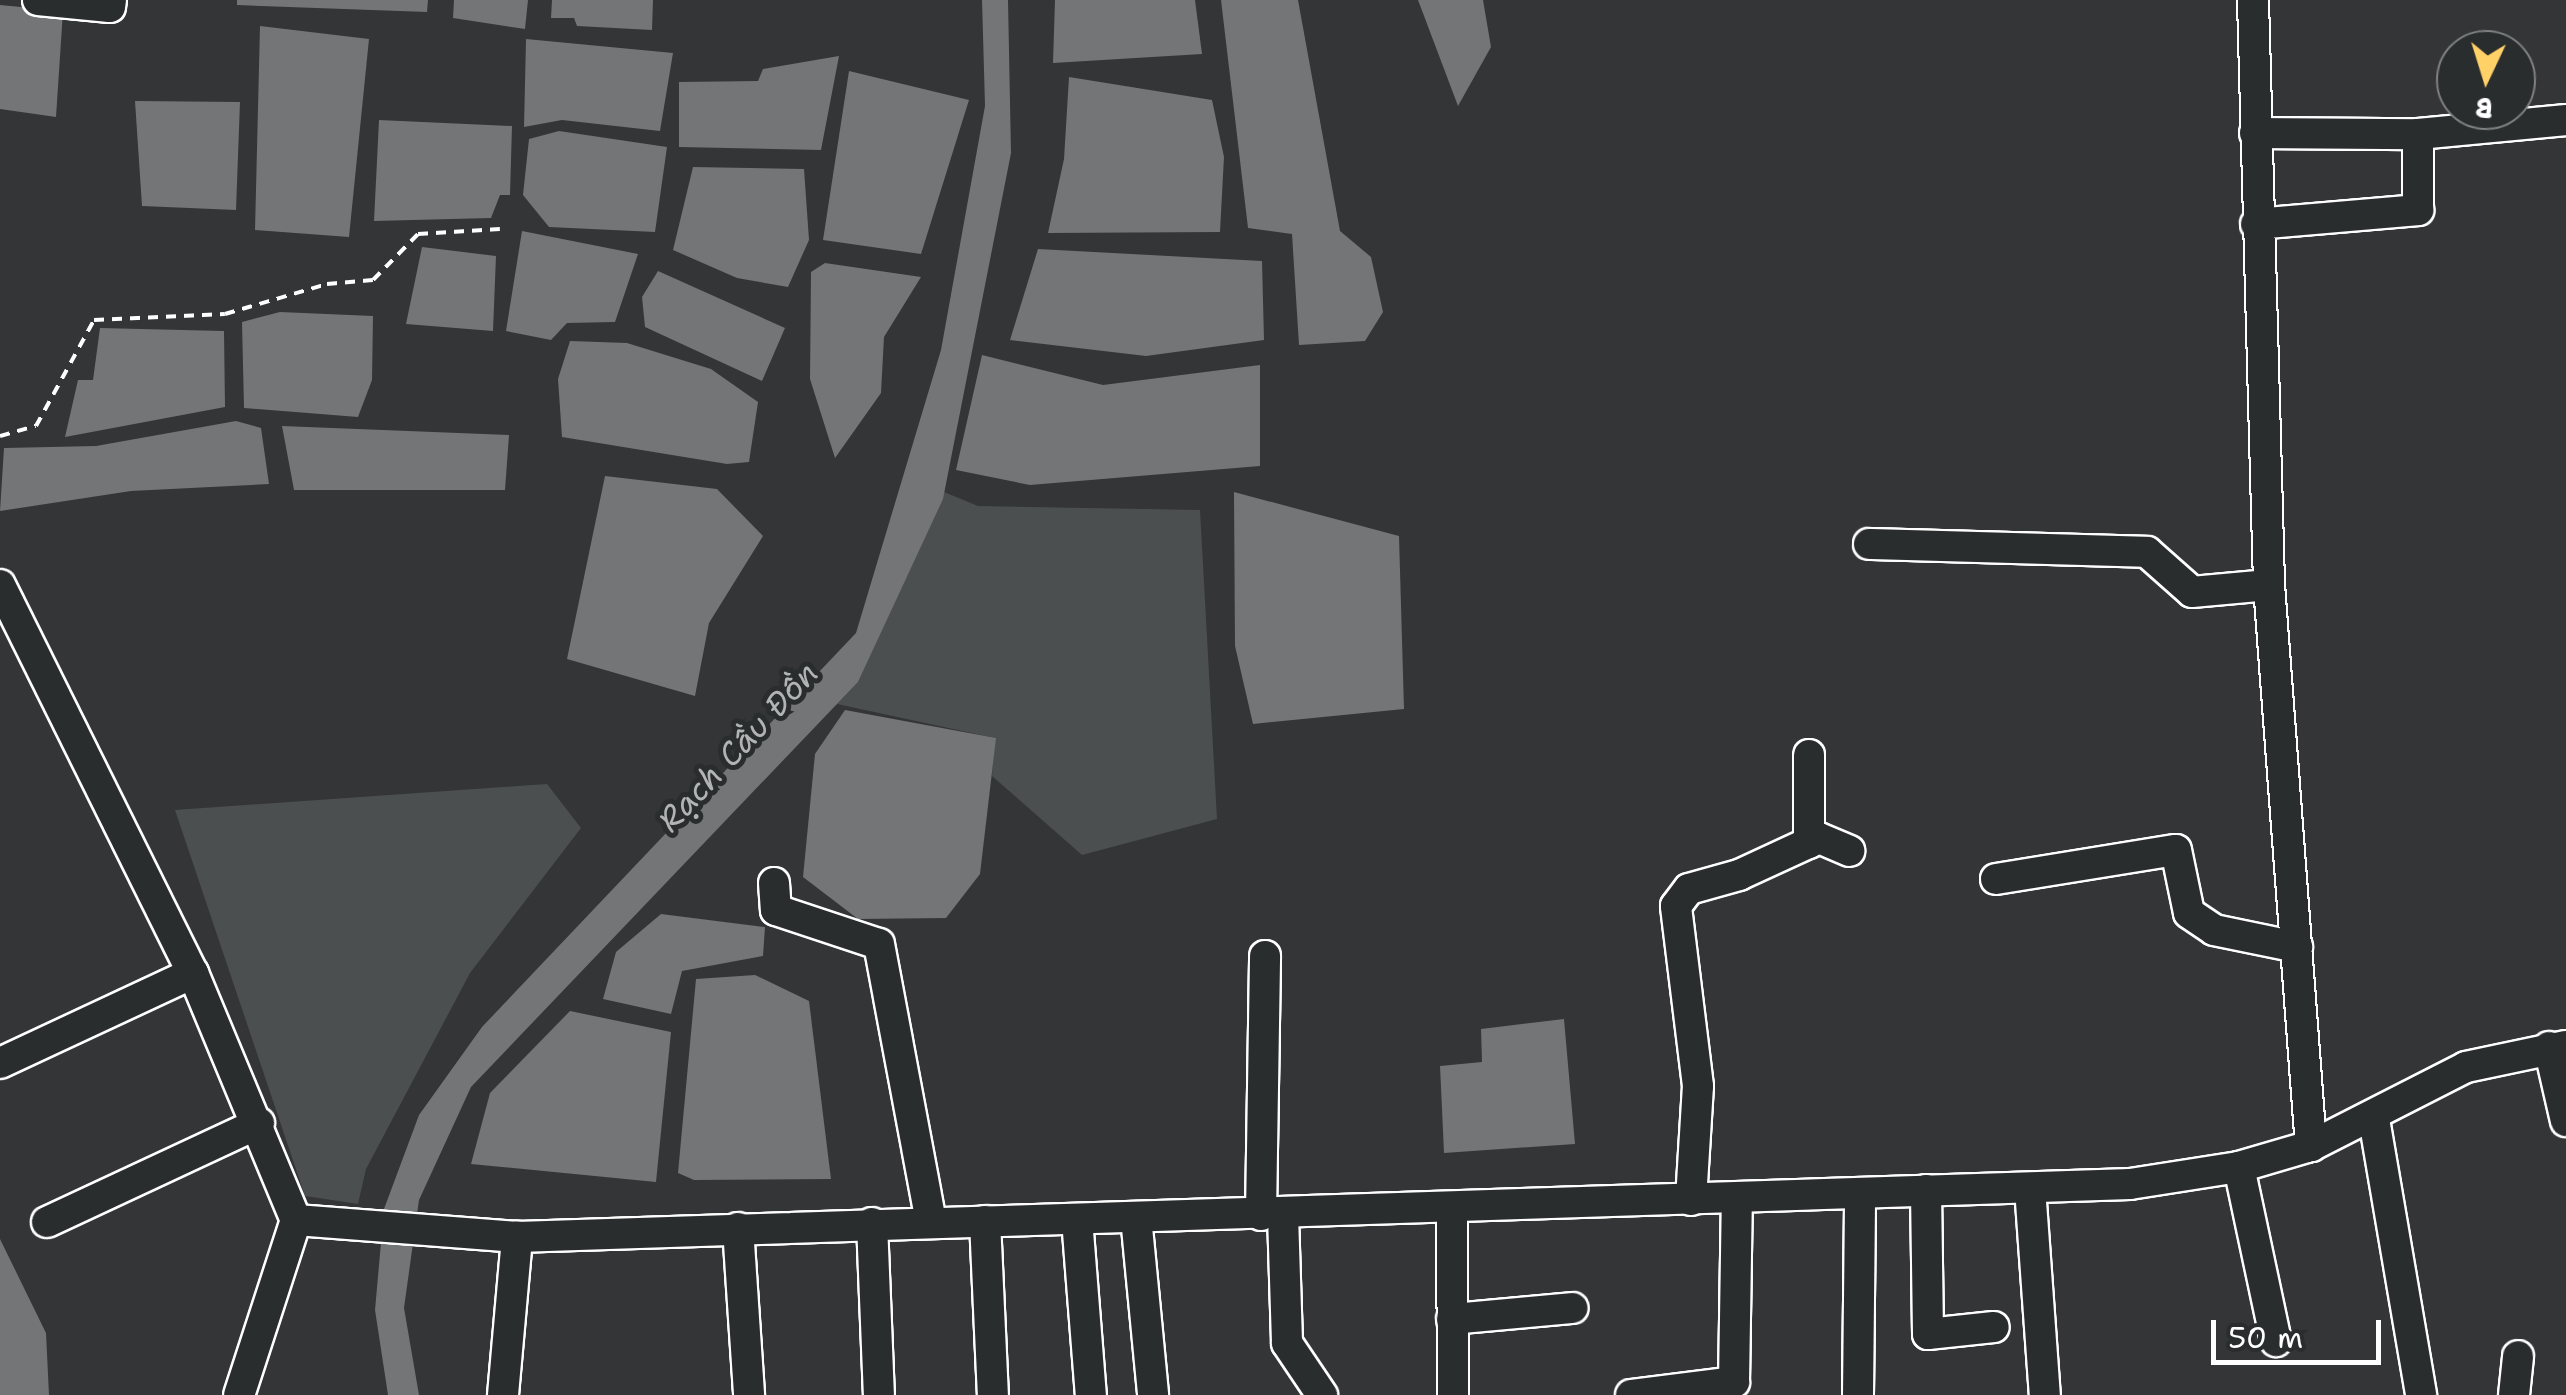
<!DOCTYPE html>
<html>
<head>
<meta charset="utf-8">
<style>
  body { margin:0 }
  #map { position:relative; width:2566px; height:1395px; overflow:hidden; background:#333536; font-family:"Shantell Sans",sans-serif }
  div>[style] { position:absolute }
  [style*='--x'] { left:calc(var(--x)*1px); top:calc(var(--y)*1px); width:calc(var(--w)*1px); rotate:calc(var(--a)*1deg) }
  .green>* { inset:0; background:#4c4f50 }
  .water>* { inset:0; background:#737576 }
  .path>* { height:4px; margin-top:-2px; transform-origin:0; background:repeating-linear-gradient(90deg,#fff 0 10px,transparent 0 18px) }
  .roads { filter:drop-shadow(2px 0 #fff) drop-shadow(-2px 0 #fff) drop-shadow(0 2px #fff) drop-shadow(0 -2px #fff) }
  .minor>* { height:30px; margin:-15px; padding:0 15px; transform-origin:15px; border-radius:15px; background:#2a2d2e }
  span { translate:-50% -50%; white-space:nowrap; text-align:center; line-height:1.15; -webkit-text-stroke:10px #2a2d2e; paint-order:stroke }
  .water-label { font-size:32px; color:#b2b3b4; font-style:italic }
  .north { position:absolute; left:2436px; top:30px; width:100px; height:100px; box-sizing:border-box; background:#2a2d2e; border:2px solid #7f8182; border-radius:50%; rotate:184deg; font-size:28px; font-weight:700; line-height:40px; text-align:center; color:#fff }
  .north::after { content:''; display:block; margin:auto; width:35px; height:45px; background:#ffd166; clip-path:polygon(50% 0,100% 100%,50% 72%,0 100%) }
  .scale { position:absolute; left:2211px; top:1320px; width:170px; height:45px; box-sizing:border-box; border:5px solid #fff; border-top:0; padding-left:12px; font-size:30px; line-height:35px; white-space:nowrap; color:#fff; -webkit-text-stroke:8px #2a2d2e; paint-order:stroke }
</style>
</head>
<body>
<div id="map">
  <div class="green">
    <div style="clip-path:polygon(944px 492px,978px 506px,1200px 510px,1217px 819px,1082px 855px,992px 776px,995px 738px,837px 704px,858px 682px)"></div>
    <div style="clip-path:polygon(547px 784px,581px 828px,470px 973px,366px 1169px,358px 1204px,305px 1196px,175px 810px)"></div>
  </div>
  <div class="water">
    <div style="clip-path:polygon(237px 0,428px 0,427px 12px,237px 5px)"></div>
    <div style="clip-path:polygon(454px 0,528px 0,525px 29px,453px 18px)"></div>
    <div style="clip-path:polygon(552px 0,653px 0,652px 30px,577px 26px,574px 18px,551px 18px)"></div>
    <div style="clip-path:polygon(982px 0,1008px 0,1011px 153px,943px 499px,858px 682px,471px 1087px,419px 1200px,404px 1308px,419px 1395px,388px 1395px,375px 1310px,384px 1209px,419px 1115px,482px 1027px,856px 633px,941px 350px,985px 106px)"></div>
    <div style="clip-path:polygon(1055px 0,1195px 0,1202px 54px,1053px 63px)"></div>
    <div style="clip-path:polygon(1221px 0,1298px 0,1340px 231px,1371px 257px,1383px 312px,1365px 341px,1299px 345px,1292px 234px,1248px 228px)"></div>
    <div style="clip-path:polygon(1418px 0,1483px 0,1491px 47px,1458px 106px)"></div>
    <div style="clip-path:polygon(0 5px,63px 11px,56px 117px,0 109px)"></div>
    <div style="clip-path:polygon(260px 26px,369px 39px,349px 237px,255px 230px)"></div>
    <div style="clip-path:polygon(526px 39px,673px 53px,660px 131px,562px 120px,524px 127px)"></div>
    <div style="clip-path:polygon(839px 56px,821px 150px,679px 147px,679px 82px,758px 81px,763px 69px)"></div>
    <div style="clip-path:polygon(849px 71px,969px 100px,921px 254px,823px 240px)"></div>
    <div style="clip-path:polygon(1069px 77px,1212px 100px,1224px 157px,1220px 232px,1048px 233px,1064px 159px)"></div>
    <div style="clip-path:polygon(135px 101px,240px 102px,236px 210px,142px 206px)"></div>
    <div style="clip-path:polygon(379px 120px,512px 126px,510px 195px,500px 195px,491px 218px,374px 221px)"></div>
    <div style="clip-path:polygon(559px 131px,667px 147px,655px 232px,549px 227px,523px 195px,529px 139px)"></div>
    <div style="clip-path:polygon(693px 167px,804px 169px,809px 240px,788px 287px,737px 278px,673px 250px)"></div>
    <div style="clip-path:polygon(522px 231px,638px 254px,615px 322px,567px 323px,551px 340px,506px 331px)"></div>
    <div style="clip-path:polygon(422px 247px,496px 256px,493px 331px,406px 324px)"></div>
    <div style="clip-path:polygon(1038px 249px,1262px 261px,1264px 340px,1146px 356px,1010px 340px)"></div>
    <div style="clip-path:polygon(825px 263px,921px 277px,884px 337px,881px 393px,835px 458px,810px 379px,811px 272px)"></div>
    <div style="clip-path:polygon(658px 271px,785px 328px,762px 381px,645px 327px,642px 297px)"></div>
    <div style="clip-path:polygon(280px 312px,373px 316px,372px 380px,358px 417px,244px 408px,242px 322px)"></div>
    <div style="clip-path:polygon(100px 328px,224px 331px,225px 407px,65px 437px,78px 380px,93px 380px)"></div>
    <div style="clip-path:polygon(570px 341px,627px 343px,711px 369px,758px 402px,749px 462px,727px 464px,562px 437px,558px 379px)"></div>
    <div style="clip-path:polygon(982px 355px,1103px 385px,1260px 365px,1260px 466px,1030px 485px,956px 470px)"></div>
    <div style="clip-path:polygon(236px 421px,261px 428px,269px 484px,131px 491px,0 511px,4px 448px,96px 446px)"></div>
    <div style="clip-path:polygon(282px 426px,509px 435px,505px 490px,294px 490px)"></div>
    <div style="clip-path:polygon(605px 476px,717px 489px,763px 536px,709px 623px,695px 696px,567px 659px)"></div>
    <div style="clip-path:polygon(1234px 492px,1399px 536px,1404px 709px,1253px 724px,1235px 646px)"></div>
    <div style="clip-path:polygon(845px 710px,996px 738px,980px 874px,946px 918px,858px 919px,803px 877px,815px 754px)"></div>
    <div style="clip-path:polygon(661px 914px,765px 927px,763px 956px,682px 971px,671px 1014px,603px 999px,616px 952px)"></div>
    <div style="clip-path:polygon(755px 975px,809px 1001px,831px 1179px,694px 1180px,678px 1173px,696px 979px)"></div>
    <div style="clip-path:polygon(570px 1011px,671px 1032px,656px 1182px,471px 1164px,490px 1093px)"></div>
    <div style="clip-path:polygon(1564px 1019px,1575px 1144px,1444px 1153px,1440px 1066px,1482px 1062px,1481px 1029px)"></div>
    <div style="clip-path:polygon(0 1239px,46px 1333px,49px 1395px,0 1395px)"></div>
  </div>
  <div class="path">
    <div style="--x:0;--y:436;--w:37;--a:-16"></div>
    <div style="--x:36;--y:426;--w:121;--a:-61.3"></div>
    <div style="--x:94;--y:320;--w:131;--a:-2.6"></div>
    <div style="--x:225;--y:314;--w:106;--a:-16.4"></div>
    <div style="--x:327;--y:284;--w:46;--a:-5"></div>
    <div style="--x:373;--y:280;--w:64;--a:-45.6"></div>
    <div style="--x:418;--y:234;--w:82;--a:-3.5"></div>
  </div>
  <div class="roads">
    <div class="minor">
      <div style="--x:38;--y:0;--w:72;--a:5.6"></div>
      <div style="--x:110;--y:7;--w:7;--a:-82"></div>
      <div style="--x:2253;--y:0;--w:585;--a:88.43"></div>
      <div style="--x:2269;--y:585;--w:563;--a:85.72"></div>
      <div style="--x:2255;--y:133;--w:163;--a:0.4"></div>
      <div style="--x:2418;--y:134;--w:149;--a:-5.4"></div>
      <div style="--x:2256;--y:224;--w:163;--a:-4.9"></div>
      <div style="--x:2418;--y:210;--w:76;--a:-90"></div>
      <div style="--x:1869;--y:544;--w:278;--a:1.6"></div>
      <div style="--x:2147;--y:552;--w:60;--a:41.6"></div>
      <div style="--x:2192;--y:592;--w:77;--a:-5.2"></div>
      <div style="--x:0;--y:585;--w:433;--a:63.6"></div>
      <div style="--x:193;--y:973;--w:268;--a:67.4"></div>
      <div style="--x:296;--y:1220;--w:184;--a:108"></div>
      <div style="--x:1809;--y:755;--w:88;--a:90"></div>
      <div style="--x:1996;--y:879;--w:182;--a:-9.2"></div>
      <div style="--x:2176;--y:850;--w:64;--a:78.3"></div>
      <div style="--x:2189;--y:913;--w:30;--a:34"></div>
      <div style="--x:2214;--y:930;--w:85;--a:11.6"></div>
      <div style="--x:774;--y:883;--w:27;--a:86"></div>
      <div style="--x:776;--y:910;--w:108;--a:18.3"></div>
      <div style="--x:879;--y:944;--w:282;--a:79.4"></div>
      <div style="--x:2549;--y:1047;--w:76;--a:77.1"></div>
      <div style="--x:0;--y:1063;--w:213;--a:-25"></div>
      <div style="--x:2374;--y:1119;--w:280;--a:80.3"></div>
      <div style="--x:2239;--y:1167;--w:178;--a:78"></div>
      <div style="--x:2030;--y:1188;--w:208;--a:85.9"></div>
      <div style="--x:1926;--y:1190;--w:144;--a:89.2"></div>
      <div style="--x:1928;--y:1334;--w:66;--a:-6.1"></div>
      <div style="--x:1691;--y:1200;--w:114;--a:-86.5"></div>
      <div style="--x:1698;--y:1086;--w:181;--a:-97"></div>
      <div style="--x:1676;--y:906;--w:21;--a:-53"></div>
      <div style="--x:1689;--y:889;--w:52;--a:-15.6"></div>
      <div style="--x:1739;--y:875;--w:88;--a:-24.8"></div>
      <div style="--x:1819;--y:838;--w:33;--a:23"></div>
      <div style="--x:1452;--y:1209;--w:186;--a:89.7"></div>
      <div style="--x:1261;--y:1215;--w:259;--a:-89.1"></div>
      <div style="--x:1283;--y:1215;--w:128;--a:88.2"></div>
      <div style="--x:1287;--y:1343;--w:63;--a:56.1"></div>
      <div style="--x:1136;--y:1217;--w:179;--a:84.5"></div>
      <div style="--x:1077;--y:1219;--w:177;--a:85.5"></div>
      <div style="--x:296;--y:1220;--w:222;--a:4.4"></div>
      <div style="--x:517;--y:1237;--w:1614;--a:-1.88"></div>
      <div style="--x:2130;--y:1184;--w:110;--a:-8.9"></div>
      <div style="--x:2239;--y:1167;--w:75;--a:-16.3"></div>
      <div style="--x:2311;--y:1146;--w:174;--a:-27"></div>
      <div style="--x:2466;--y:1067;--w:102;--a:-11.9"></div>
      <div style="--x:985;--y:1221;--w:174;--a:87.4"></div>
      <div style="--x:47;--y:1222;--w:234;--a:-25"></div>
      <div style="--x:872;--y:1223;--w:172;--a:87.7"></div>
      <div style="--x:738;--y:1228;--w:167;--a:86.2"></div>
      <div style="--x:1452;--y:1319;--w:121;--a:-5.2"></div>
      <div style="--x:503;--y:1395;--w:159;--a:-84.9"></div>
      <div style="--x:1631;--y:1395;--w:104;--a:-7.2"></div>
      <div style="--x:1734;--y:1382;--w:184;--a:-89.1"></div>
      <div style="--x:1858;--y:1395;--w:202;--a:-89.4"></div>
      <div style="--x:2514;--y:1395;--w:39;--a:-84"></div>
    </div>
  </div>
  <div class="water-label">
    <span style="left:738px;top:747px;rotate:-47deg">Rạch Cầu Đồn</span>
  </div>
  <div class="north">B</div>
  <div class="scale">50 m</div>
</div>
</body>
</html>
